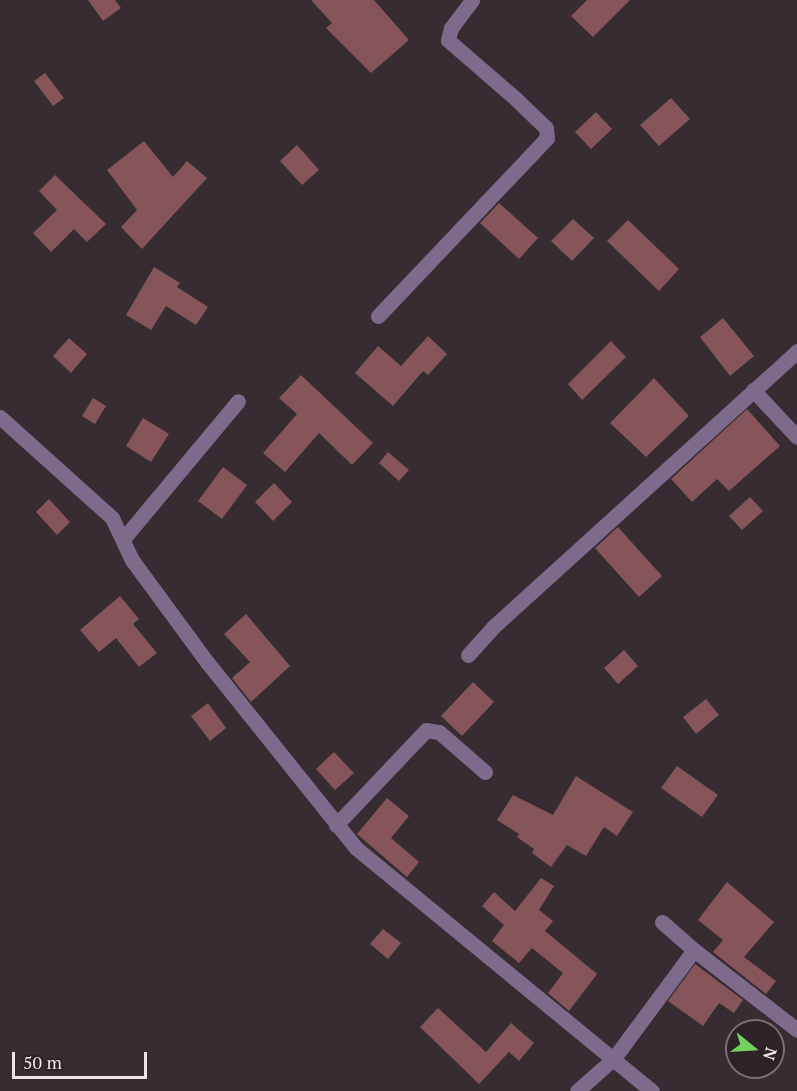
<!DOCTYPE html>
<html>
<head>
<meta charset="utf-8">
<style>
  body { margin:0 }
  #map { position:relative; width:797px; height:1091px; overflow:hidden; background:#362c32; font-family:"PT Serif",serif }
  div>[style] { position:absolute }
  [style*='--x'] { left:calc(var(--x)*1px); top:calc(var(--y)*1px); width:calc(var(--w)*1px); rotate:calc(var(--a)*1deg) }
  .building>* { inset:0; background:#855559 }
  .minor>* { height:15px; margin:-7.5px; padding:0 7.5px; transform-origin:7.5px; border-radius:7.5px; background:#7e6a8b }
  span { translate:-50% -50%; white-space:nowrap; text-align:center; line-height:1.15; -webkit-text-stroke:5px #2c2228; paint-order:stroke }
  .north { position:absolute; left:725px; top:1019px; width:60px; height:60px; box-sizing:border-box; background:#2c2228; border:2px solid #787075; border-radius:50%; rotate:108deg; font-size:16px; font-weight:700; line-height:24px; text-align:center; color:#ebe5e8 }
  .north::after { content:''; display:block; margin:auto; width:21px; height:27px; background:#74d25c; clip-path:polygon(50% 0,100% 100%,50% 72%,0 100%) }
  .scale { position:absolute; left:12px; top:1052px; width:135px; height:27px; box-sizing:border-box; border:3px solid #ebe5e8; border-top:0; padding-left:8px; font-size:18px; line-height:21px; white-space:nowrap; color:#ebe5e8; -webkit-text-stroke:4px #2c2228; paint-order:stroke }
</style>
</head>
<body>
<div id="map">
  <div class="building">
    <div style="clip-path:polygon(88px 0,115px 0,121px 8px,103px 21px)"></div>
    <div style="clip-path:polygon(311px 0,374px 0,409px 40px,371px 73px,326px 28px,332px 23px)"></div>
    <div style="clip-path:polygon(587px 0,630px 0,593px 37px,571px 16px)"></div>
    <div style="clip-path:polygon(45px 73px,64px 98px,53px 106px,34px 81px)"></div>
    <div style="clip-path:polygon(671px 98px,690px 119px,659px 146px,640px 125px)"></div>
    <div style="clip-path:polygon(596px 112px,612px 129px,591px 149px,575px 132px)"></div>
    <div style="clip-path:polygon(144px 141px,173px 177px,187px 161px,207px 178px,142px 249px,121px 227px,137px 210px,107px 170px)"></div>
    <div style="clip-path:polygon(297px 145px,319px 170px,302px 185px,280px 161px)"></div>
    <div style="clip-path:polygon(55px 175px,106px 224px,87px 242px,74px 229px,51px 252px,33px 233px,57px 210px,39px 191px)"></div>
    <div style="clip-path:polygon(499px 203px,538px 238px,519px 259px,480px 223px)"></div>
    <div style="clip-path:polygon(573px 219px,594px 238px,572px 261px,551px 241px)"></div>
    <div style="clip-path:polygon(628px 220px,679px 269px,659px 291px,607px 241px)"></div>
    <div style="clip-path:polygon(154px 267px,180px 283px,177px 287px,208px 307px,196px 325px,166px 306px,151px 330px,126px 315px)"></div>
    <div style="clip-path:polygon(723px 318px,754px 356px,730px 376px,700px 337px)"></div>
    <div style="clip-path:polygon(428px 336px,447px 354px,428px 375px,423px 371px,393px 406px,355px 373px,378px 346px,401px 366px)"></div>
    <div style="clip-path:polygon(69px 338px,87px 354px,71px 373px,53px 356px)"></div>
    <div style="clip-path:polygon(611px 341px,626px 357px,582px 400px,568px 384px)"></div>
    <div style="clip-path:polygon(301px 375px,373px 443px,352px 465px,319px 433px,285px 472px,263px 453px,297px 414px,279px 398px)"></div>
    <div style="clip-path:polygon(654px 378px,689px 416px,646px 457px,610px 423px)"></div>
    <div style="clip-path:polygon(93px 398px,106px 406px,95px 424px,82px 416px)"></div>
    <div style="clip-path:polygon(747px 409px,780px 446px,729px 491px,717px 479px,692px 502px,671px 479px)"></div>
    <div style="clip-path:polygon(143px 418px,169px 434px,151px 462px,126px 446px)"></div>
    <div style="clip-path:polygon(388px 452px,409px 470px,399px 481px,379px 463px)"></div>
    <div style="clip-path:polygon(223px 467px,247px 485px,222px 519px,198px 501px)"></div>
    <div style="clip-path:polygon(274px 483px,292px 502px,273px 521px,255px 502px)"></div>
    <div style="clip-path:polygon(750px 497px,763px 511px,742px 530px,729px 516px)"></div>
    <div style="clip-path:polygon(49px 499px,70px 522px,57px 535px,36px 512px)"></div>
    <div style="clip-path:polygon(618px 527px,662px 576px,639px 597px,595px 548px)"></div>
    <div style="clip-path:polygon(120px 596px,139px 619px,133px 624px,157px 653px,139px 667px,116px 638px,99px 652px,80px 630px)"></div>
    <div style="clip-path:polygon(246px 614px,290px 666px,251px 702px,232px 678px,250px 662px,224px 634px)"></div>
    <div style="clip-path:polygon(624px 650px,638px 666px,618px 684px,604px 668px)"></div>
    <div style="clip-path:polygon(473px 682px,494px 702px,462px 736px,441px 716px)"></div>
    <div style="clip-path:polygon(706px 699px,719px 715px,696px 734px,683px 717px)"></div>
    <div style="clip-path:polygon(208px 703px,226px 728px,210px 741px,191px 716px)"></div>
    <div style="clip-path:polygon(334px 752px,354px 773px,335px 790px,316px 769px)"></div>
    <div style="clip-path:polygon(677px 766px,718px 795px,702px 817px,661px 788px)"></div>
    <div style="clip-path:polygon(576px 776px,633px 812px,617px 836px,604px 827px,586px 856px,567px 845px,551px 867px,532px 853px,534px 849px,517px 837px,519px 834px,497px 820px,513px 795px,553px 815px)"></div>
    <div style="clip-path:polygon(387px 798px,409px 816px,391px 838px,419px 862px,407px 877px,357px 834px)"></div>
    <div style="clip-path:polygon(541px 878px,554px 886px,539px 910px,553px 921px,545px 931px,597px 974px,569px 1011px,548px 993px,563px 973px,532px 948px,519px 963px,492px 941px,504px 925px,482px 906px,494px 892px,515px 911px)"></div>
    <div style="clip-path:polygon(727px 882px,774px 922px,744px 957px,776px 981px,766px 994px,713px 952px,723px 940px,698px 920px)"></div>
    <div style="clip-path:polygon(383px 929px,401px 943px,388px 959px,370px 944px)"></div>
    <div style="clip-path:polygon(695px 964px,743px 1000px,734px 1013px,719px 1003px,703px 1026px,668px 1001px)"></div>
    <div style="clip-path:polygon(438px 1008px,486px 1052px,511px 1023px,534px 1043px,519px 1061px,509px 1052px,479px 1084px,420px 1027px)"></div>
  </div>
  <div class="minor">
    <div style="--x:378;--y:316;--w:245;--a:-46.5"></div>
    <div style="--x:547;--y:138;--w:10;--a:-96"></div>
    <div style="--x:546;--y:128;--w:42;--a:-136"></div>
    <div style="--x:516;--y:99;--w:90;--a:-139.1"></div>
    <div style="--x:448;--y:40;--w:12;--a:-76"></div>
    <div style="--x:451;--y:28;--w:35;--a:-53"></div>
    <div style="--x:753;--y:390;--w:64;--a:46.9"></div>
    <div style="--x:0;--y:417;--w:151;--a:42"></div>
    <div style="--x:112;--y:518;--w:47;--a:64.5"></div>
    <div style="--x:132;--y:560;--w:127;--a:53.7"></div>
    <div style="--x:207;--y:662;--w:238;--a:51.3"></div>
    <div style="--x:356;--y:848;--w:383;--a:39.4"></div>
    <div style="--x:124;--y:538;--w:178;--a:-50.2"></div>
    <div style="--x:468;--y:655;--w:38;--a:-48"></div>
    <div style="--x:493;--y:627;--w:411;--a:-42.2"></div>
    <div style="--x:336;--y:825;--w:131;--a:-46.5"></div>
    <div style="--x:426;--y:730;--w:13;--a:9"></div>
    <div style="--x:439;--y:732;--w:61;--a:41"></div>
    <div style="--x:662;--y:922;--w:43;--a:41.2"></div>
    <div style="--x:577;--y:1091;--w:50;--a:-41.7"></div>
    <div style="--x:614;--y:1058;--w:134;--a:-53.5"></div>
    <div style="--x:694;--y:950;--w:130;--a:37.8"></div>
  </div>
  <div class="north">N</div>
  <div class="scale">50 m</div>
</div>
</body>
</html>
